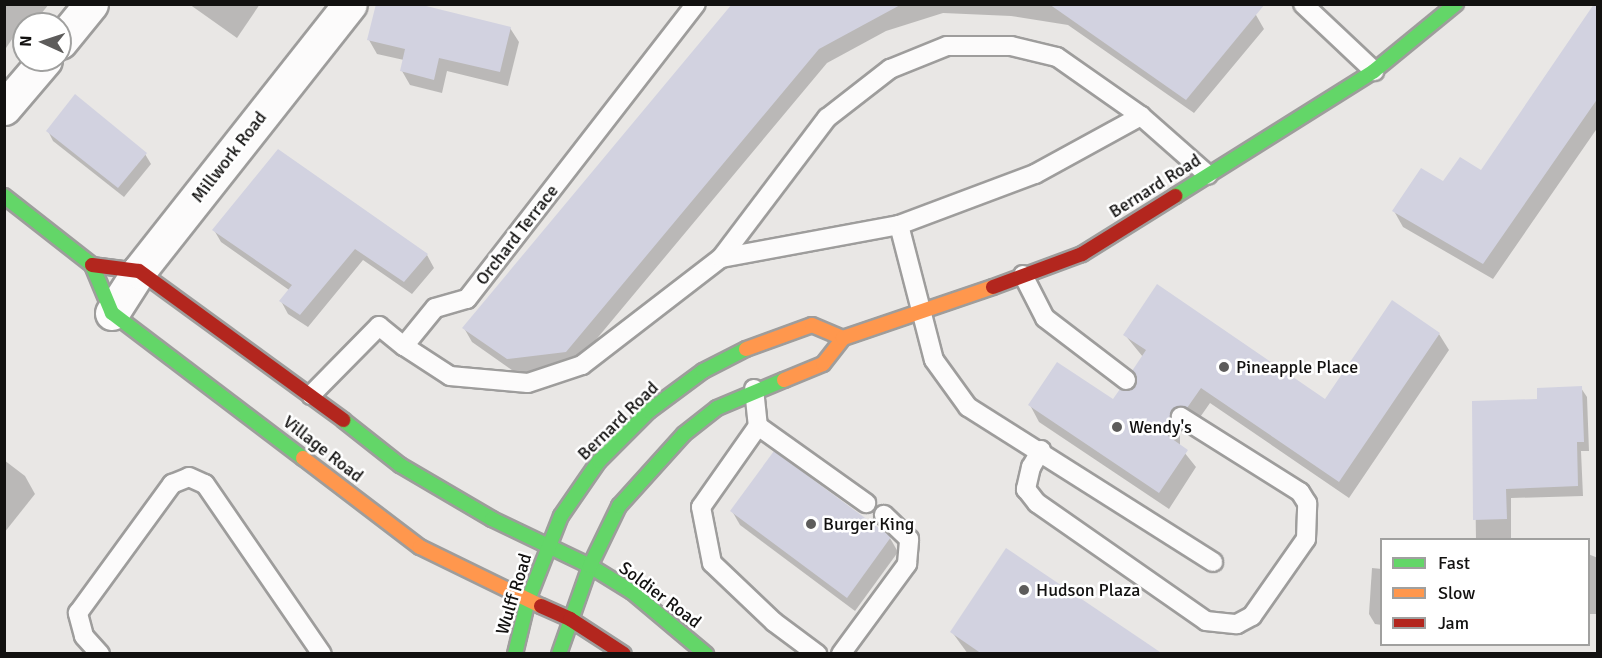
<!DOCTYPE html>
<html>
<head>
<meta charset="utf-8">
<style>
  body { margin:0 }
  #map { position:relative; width:1602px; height:658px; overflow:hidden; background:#e9e7e5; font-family:Signika,sans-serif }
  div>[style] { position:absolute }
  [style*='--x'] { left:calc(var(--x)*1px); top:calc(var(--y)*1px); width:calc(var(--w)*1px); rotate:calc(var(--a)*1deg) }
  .shadow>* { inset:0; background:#0003 }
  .building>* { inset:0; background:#d2d2e0 }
  .roads { filter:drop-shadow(2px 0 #9e9d9c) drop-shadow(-2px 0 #9e9d9c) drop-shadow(0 2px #9e9d9c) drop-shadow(0 -2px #9e9d9c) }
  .lane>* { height:18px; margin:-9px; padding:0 9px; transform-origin:9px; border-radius:9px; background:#fcfbfb }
  .street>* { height:33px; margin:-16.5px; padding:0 16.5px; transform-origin:16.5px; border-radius:16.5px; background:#fcfbfb }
  .fast>* { height:14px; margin:-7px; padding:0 7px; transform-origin:7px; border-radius:7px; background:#63d668 }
  .slow>* { height:14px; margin:-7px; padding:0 7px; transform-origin:7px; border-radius:7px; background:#ff974d }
  .jam>* { height:14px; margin:-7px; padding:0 7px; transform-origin:7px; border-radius:7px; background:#b3261e }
  .dots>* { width:16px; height:16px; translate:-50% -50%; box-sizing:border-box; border:3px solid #fff; border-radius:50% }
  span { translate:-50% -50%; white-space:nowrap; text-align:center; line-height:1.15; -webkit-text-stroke:5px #fff; paint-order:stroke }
  .street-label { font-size:18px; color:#121110 }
  .poi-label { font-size:18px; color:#121110 }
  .left { translate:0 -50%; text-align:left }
  .frame { position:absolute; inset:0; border:6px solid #121110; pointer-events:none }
  .legend { position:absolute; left:1380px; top:538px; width:210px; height:108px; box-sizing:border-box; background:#fff; border:2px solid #a0a09f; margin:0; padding:8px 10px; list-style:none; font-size:18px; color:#121110 }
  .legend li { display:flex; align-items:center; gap:12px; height:30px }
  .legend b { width:30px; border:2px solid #a0a09f }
  .north { position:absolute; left:12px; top:12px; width:60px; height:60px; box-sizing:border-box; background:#fff; border:2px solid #a0a09f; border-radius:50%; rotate:273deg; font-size:16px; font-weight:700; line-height:24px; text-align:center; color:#121110 }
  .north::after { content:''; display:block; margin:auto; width:21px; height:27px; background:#5d5c5b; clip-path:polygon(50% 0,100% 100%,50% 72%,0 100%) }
</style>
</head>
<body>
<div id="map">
  <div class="shadow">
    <div style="clip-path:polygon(4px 4px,49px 4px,33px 24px,25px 20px,4px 51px)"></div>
    <div style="clip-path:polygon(189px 4px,260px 4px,237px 38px)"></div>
    <div style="clip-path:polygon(734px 4px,1240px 4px,1256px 15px,1264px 29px,1194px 113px,1068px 25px,1011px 16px,943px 13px,886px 31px,827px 63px,574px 366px,516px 373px,472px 342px,464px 328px)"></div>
    <div style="clip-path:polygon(1598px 4px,1598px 127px,1493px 279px,1403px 227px,1394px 211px,1444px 183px,1481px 172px)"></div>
    <div style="clip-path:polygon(510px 28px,519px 42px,508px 86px,447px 71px,442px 93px,410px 85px,402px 71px,404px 60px,377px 54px,369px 40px)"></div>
    <div style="clip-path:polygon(48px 131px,145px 154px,151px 164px,124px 197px,53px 141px)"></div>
    <div style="clip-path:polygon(214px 230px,427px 255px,434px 268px,412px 294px,363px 260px,308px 327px,288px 314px,281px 301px,289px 290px,221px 242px)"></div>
    <div style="clip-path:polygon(1439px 334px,1449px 350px,1349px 498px,1210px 403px,1196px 423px,1186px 423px,1180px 428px,1180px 447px,1196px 467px,1169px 509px,1039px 422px,1030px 405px,1114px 401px,1136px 389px,1143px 357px,1125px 335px,1326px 401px)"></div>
    <div style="clip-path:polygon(1581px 388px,1587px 397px,1589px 451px,1581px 451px,1583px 496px,1511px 498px,1511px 540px,1476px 540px,1474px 402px,1539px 401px)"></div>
    <div style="clip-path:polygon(4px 460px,25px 476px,35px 494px,4px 533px)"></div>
    <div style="clip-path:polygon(732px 511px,890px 538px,898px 552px,855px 611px,740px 525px)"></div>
    <div style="clip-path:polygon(1588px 554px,1598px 558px,1598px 614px,1588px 614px)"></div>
    <div style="clip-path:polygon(1372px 568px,1382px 569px,1382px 625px,1375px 624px,1369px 614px)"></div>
    <div style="clip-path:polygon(952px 632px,1161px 654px,968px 654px)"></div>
  </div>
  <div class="building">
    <div style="clip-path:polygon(376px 4px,418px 4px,511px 27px,500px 72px,439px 58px,434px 80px,400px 71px,405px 49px,367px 40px)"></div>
    <div style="clip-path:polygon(732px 4px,902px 4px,819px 49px,566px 352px,507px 359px,462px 328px)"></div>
    <div style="clip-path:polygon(1049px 4px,1265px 4px,1186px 100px)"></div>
    <div style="clip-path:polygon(1594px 4px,1598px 4px,1598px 98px,1483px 264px,1392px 211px,1421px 168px,1443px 181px,1460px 157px,1481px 170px)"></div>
    <div style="clip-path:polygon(75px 94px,147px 153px,118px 188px,46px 131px)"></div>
    <div style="clip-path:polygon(278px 149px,428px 254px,404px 282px,355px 249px,300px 315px,279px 301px,292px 285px,212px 230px)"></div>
    <div style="clip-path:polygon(1157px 284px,1325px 399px,1392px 300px,1440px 333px,1339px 482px,1201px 388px,1187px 408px,1176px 407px,1171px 412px,1174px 426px,1168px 436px,1188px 450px,1159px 493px,1028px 405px,1057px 362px,1113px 399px,1120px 389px,1135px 387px,1137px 376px,1132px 371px,1146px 350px,1123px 335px)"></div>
    <div style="clip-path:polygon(1582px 386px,1584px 442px,1577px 442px,1578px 486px,1506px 489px,1507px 519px,1473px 520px,1472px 401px,1537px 399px,1537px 388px)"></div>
    <div style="clip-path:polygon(774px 451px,891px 537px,847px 598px,730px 511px)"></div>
    <div style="clip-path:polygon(1006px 548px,1163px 654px,982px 654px,950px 632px)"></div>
  </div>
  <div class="roads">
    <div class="lane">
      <div style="--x:1303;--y:4;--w:98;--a:43.3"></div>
      <div style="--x:899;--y:225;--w:139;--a:75.5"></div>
      <div style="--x:934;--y:360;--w:58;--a:54.1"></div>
      <div style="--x:968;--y:407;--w:290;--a:32.3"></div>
      <div style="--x:721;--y:258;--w:176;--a:-52.9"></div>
      <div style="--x:827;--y:118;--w:80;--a:-37.9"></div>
      <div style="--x:890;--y:69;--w:61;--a:-22"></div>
      <div style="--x:947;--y:46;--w:64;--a:0"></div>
      <div style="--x:1011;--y:46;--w:47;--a:13.4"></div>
      <div style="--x:1057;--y:57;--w:103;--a:35.1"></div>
      <div style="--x:1141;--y:116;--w:89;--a:41.4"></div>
      <div style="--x:1023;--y:275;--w:48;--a:62.9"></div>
      <div style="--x:1045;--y:318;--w:102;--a:37.4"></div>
      <div style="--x:404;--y:346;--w:55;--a:33.1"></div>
      <div style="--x:450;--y:376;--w:78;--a:5.1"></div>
      <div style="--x:528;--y:383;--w:57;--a:-18.4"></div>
      <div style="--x:582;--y:365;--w:175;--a:-37.6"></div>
      <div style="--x:721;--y:258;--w:181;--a:-10.5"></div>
      <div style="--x:899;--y:225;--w:145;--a:-20.6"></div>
      <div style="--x:1035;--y:174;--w:121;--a:-28.7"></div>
      <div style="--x:754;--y:389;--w:37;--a:84"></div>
      <div style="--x:758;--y:426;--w:99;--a:125.1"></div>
      <div style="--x:701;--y:507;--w:57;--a:78.9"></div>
      <div style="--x:712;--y:563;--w:86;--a:43.6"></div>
      <div style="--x:774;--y:622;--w:54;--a:36.7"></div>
      <div style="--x:311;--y:395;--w:97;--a:-45.4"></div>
      <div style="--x:379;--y:326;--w:32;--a:39"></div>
      <div style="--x:404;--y:346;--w:49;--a:-50.8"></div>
      <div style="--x:435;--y:308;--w:33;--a:-16"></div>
      <div style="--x:467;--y:299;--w:373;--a:-52.2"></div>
      <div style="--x:758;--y:426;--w:133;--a:35.5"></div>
      <div style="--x:1041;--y:450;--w:20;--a:120"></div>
      <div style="--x:1031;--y:467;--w:23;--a:103"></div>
      <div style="--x:1026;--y:489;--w:18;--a:52"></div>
      <div style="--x:1037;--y:503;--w:206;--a:34.9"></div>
      <div style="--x:1206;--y:621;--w:31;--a:6"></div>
      <div style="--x:1237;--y:624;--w:17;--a:-28"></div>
      <div style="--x:1252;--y:616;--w:94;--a:-55"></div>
      <div style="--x:1306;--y:539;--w:36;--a:-88"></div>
      <div style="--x:1307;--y:503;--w:13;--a:-122"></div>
      <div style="--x:1300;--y:492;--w:141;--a:-147.8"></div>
      <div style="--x:100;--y:654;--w:24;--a:-132"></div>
      <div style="--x:84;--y:636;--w:24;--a:-105"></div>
      <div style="--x:78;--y:613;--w:160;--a:-53.9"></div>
      <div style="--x:172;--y:484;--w:18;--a:-22"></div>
      <div style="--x:189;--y:477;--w:17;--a:24"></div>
      <div style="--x:205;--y:484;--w:206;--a:55.5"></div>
      <div style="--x:841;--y:654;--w:112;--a:-53.7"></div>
      <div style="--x:907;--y:564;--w:25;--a:-85"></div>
      <div style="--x:909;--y:539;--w:35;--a:-136"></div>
    </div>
    <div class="street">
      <div style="--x:60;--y:42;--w:49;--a:-50.8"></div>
      <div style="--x:4;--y:108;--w:63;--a:-49.5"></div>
      <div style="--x:112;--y:313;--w:50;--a:-57.3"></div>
      <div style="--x:139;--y:271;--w:340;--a:-51.7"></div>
    </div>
    <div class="fast">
      <div style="--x:4;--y:196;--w:112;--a:38.1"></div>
      <div style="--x:92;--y:265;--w:52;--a:67.4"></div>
      <div style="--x:112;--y:313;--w:240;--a:37.2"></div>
      <div style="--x:1175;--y:196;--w:235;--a:-32.1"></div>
      <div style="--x:1374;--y:71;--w:106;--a:-39.3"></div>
      <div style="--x:343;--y:420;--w:73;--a:38.3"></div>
      <div style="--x:400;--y:465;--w:107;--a:30.4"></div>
      <div style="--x:492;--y:519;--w:109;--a:25.6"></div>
      <div style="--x:590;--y:566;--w:49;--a:31.8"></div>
      <div style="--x:632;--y:592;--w:97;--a:40"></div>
      <div style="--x:515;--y:654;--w:56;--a:-76.5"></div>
      <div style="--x:528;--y:600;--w:90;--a:-68.6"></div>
      <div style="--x:561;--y:516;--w:67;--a:-55.4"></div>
      <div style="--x:599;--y:461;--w:71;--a:-45"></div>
      <div style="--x:649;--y:411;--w:67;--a:-36.5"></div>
      <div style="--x:703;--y:371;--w:48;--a:-27.1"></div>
      <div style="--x:559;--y:654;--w:93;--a:-70.6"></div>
      <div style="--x:590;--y:566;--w:67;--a:-64.2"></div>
      <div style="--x:619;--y:506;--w:97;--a:-47.9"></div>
      <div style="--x:684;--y:434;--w:42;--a:-38.2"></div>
      <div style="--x:717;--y:408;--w:73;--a:-22.7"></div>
    </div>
    <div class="slow">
      <div style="--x:746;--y:349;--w:70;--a:-20"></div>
      <div style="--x:812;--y:325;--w:34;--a:23"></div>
      <div style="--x:784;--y:380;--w:42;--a:-22.3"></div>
      <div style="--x:823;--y:364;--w:33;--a:-52"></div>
      <div style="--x:843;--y:338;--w:158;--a:-18.8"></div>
      <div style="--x:303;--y:458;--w:147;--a:37.3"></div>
      <div style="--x:420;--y:547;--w:135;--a:26"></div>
    </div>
    <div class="jam">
      <div style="--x:92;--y:265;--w:47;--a:7.3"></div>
      <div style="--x:139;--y:271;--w:253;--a:36.1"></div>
      <div style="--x:993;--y:287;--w:95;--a:-20.3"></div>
      <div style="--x:1082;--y:254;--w:110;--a:-31.9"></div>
      <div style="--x:541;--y:606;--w:32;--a:24"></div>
      <div style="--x:570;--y:619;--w:64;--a:32.9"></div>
    </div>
  </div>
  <div class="dots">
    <div style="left:1224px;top:367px;background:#5d5c5b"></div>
    <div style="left:1117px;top:427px;background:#5d5c5b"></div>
    <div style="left:811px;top:524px;background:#5d5c5b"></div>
    <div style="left:1024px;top:590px;background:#5d5c5b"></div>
  </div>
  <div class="street-label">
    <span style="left:229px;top:157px;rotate:-52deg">Millwork Road</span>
    <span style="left:1155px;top:186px;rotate:-32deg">Bernard Road</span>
    <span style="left:517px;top:235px;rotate:-52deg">Orchard Terrace</span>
    <span style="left:618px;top:421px;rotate:-44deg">Bernard Road</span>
    <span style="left:323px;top:449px;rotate:38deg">Village Road</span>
    <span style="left:514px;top:594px;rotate:-73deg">Wulff Road</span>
    <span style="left:660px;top:595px;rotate:37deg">Soldier Road</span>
  </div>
  <div class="poi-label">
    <span class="left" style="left:1236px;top:367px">Pineapple Place</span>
    <span class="left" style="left:1129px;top:427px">Wendy's</span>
    <span class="left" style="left:823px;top:524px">Burger King</span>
    <span class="left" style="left:1036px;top:590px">Hudson Plaza</span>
  </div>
  <div class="frame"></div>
  <ul class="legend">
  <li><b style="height:8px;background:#63d668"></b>Fast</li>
  <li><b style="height:8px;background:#ff974d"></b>Slow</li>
  <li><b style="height:8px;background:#b3261e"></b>Jam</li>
  </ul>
  <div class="north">N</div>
</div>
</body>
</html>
